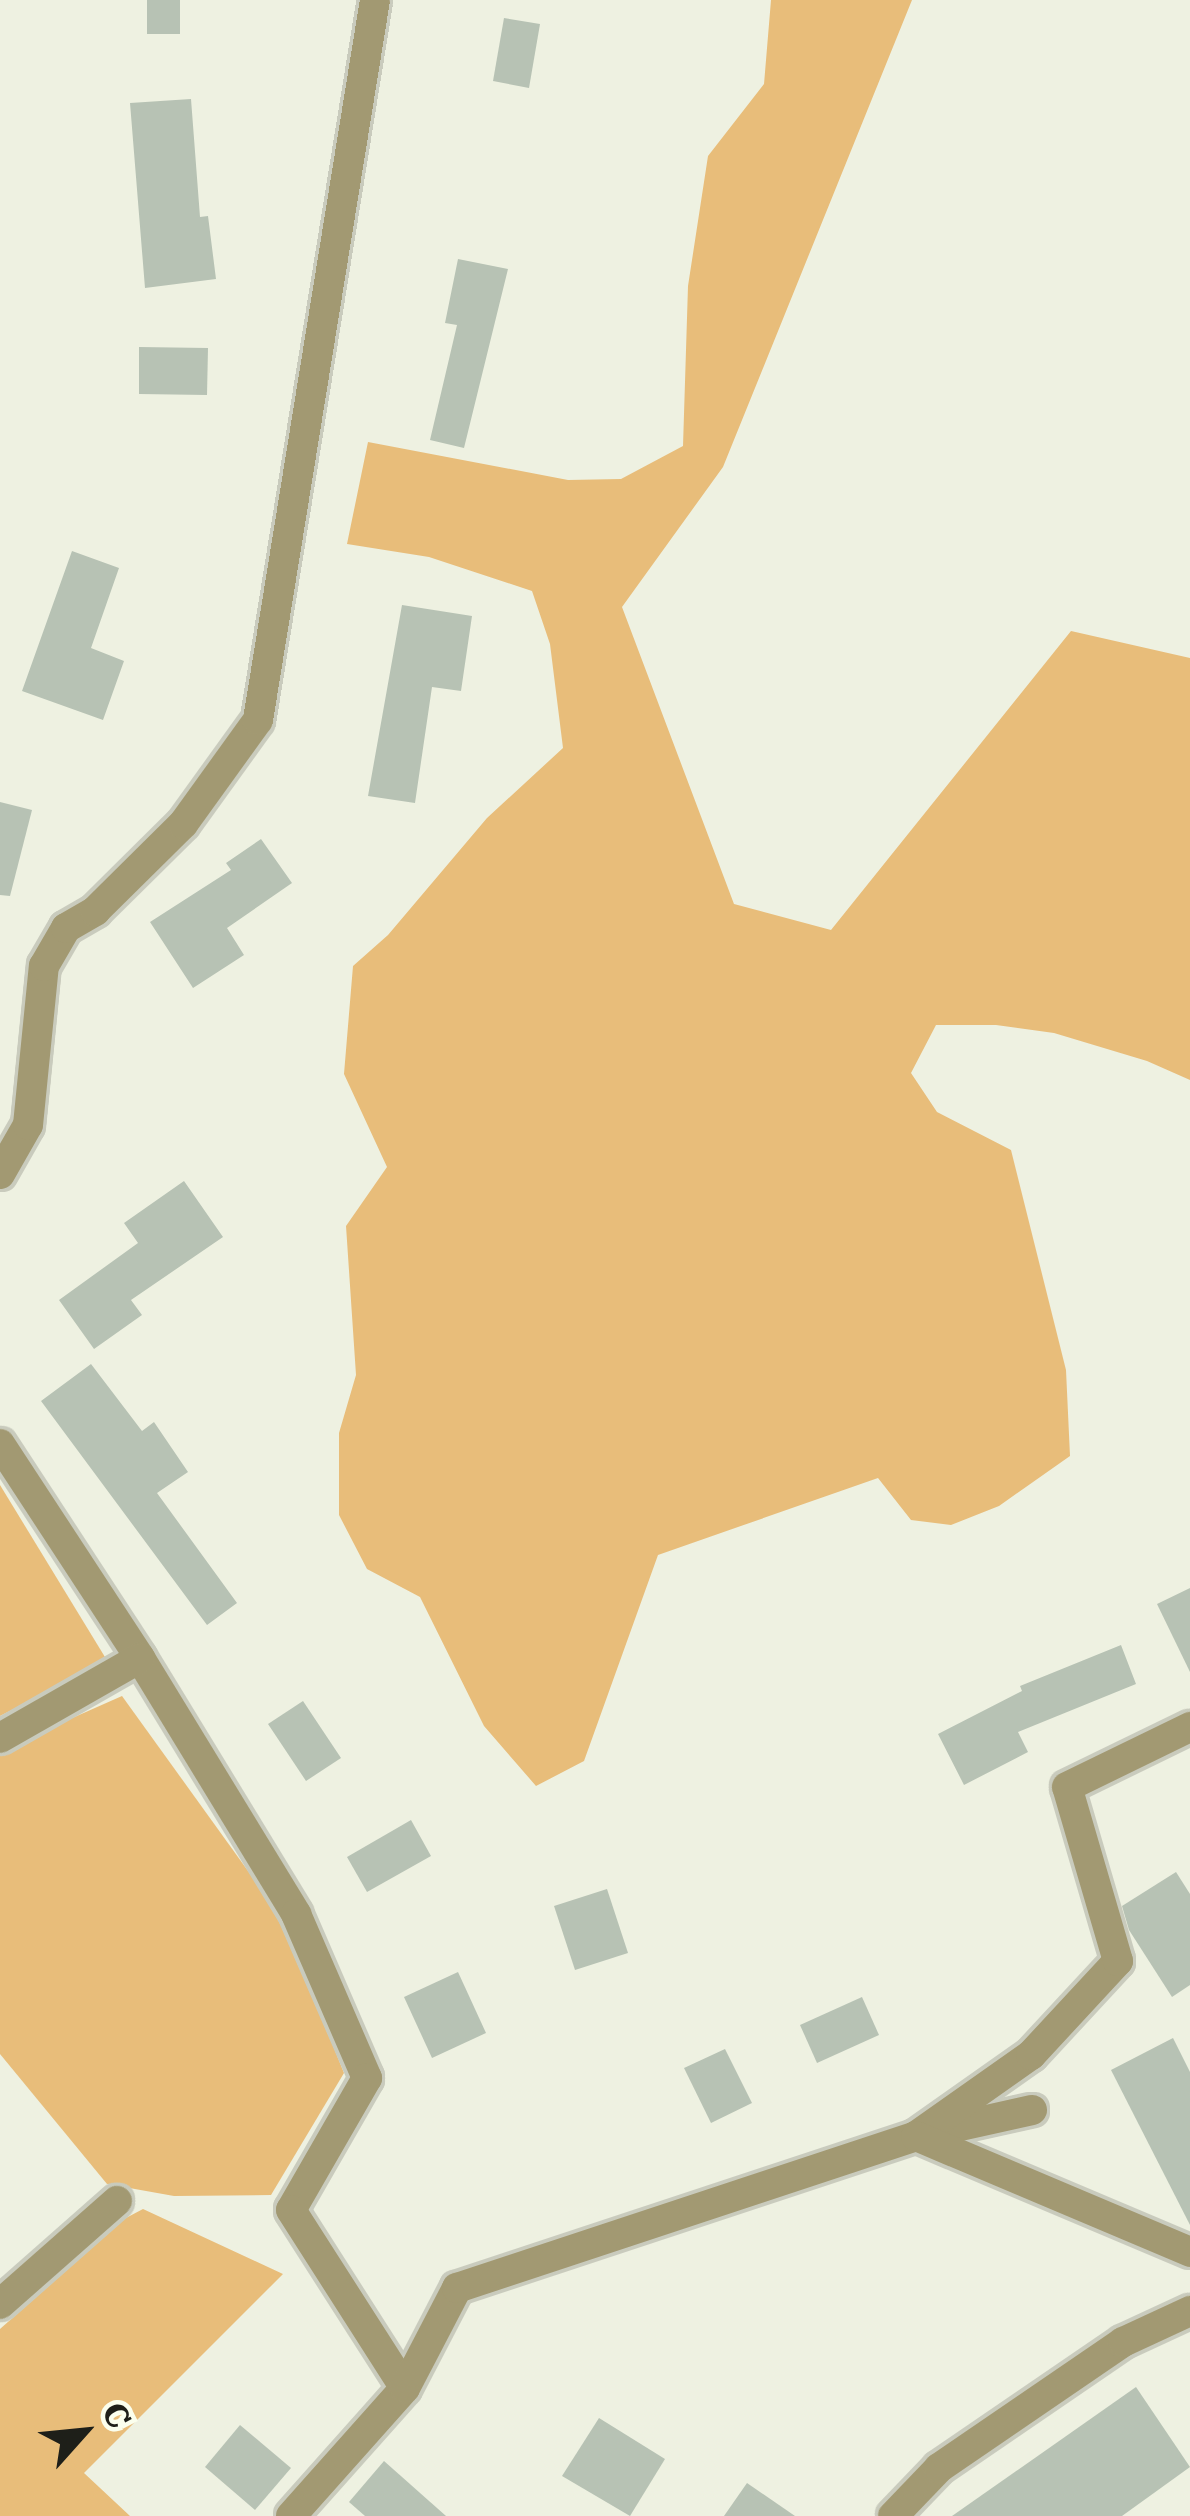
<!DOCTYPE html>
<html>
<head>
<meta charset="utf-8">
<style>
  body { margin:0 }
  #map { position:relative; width:1190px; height:2516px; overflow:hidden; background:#eef1e1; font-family:"Roboto Serif",serif }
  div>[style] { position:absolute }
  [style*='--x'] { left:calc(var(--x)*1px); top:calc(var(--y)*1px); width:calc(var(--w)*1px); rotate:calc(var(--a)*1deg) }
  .green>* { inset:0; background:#e8bd7a }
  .building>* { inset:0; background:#b7c2b4 }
  .roads { filter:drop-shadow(3px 0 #c9cbbd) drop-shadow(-3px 0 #c9cbbd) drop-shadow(0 3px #c9cbbd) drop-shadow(0 -3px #c9cbbd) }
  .minor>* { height:30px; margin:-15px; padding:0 15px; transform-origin:15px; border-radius:15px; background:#a29972 }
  span { translate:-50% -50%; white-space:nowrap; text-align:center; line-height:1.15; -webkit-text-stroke:9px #fbffee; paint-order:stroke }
  .north { position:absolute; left:24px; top:2372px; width:120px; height:120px; -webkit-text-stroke:9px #fbffee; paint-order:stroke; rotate:63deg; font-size:33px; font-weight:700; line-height:48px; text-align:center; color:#1e1f19 }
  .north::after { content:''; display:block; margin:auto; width:42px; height:54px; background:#1e1f19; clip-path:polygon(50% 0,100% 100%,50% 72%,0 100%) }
</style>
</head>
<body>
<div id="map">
  <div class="green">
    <div style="clip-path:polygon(771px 0,912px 0,723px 467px,622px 607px,734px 904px,831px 930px,1071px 631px,1190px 658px,1190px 1080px,1147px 1061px,1054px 1033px,996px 1025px,936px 1025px,911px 1073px,937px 1112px,1011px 1150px,1066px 1370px,1070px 1456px,999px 1506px,951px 1525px,911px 1520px,878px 1478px,658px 1555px,584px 1761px,536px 1786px,484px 1726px,420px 1597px,367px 1569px,339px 1515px,339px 1433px,356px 1375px,346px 1226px,387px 1167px,344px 1074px,353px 966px,388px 935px,487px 818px,563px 748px,550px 644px,532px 591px,429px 557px,347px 544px,368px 442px,568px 480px,621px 479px,683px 446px,688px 286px,708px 156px,764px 84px)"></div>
    <div style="clip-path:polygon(0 1485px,108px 1662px,0 1716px)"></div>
    <div style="clip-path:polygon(122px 1696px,282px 1918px,344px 2073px,271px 2195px,174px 2196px,107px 2184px,0 2054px,0 1750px)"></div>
    <div style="clip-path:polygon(143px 2209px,283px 2274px,84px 2473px,130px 2516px,0 2516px,0 2329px,124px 2219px)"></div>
  </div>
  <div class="building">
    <div style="clip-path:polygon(147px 0,180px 0,180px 34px,147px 34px)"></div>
    <div style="clip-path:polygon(504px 18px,540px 24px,529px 88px,493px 81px)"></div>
    <div style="clip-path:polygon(191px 99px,200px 217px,208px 216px,216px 279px,145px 288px,130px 103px)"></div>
    <div style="clip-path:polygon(458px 259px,508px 269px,464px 448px,430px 440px,457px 325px,445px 323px)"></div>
    <div style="clip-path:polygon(139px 347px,208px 348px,207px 395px,139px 394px)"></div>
    <div style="clip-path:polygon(72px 551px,119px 568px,91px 648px,124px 661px,103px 720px,22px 691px)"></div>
    <div style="clip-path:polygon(402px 605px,472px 616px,461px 691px,432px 687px,415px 803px,368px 796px)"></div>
    <div style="clip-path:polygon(0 802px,32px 810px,10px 896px,0 895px)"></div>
    <div style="clip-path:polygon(261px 839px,292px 883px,227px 928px,244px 955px,193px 988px,150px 922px,231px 870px,226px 863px)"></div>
    <div style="clip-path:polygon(184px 1181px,223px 1237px,131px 1300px,142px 1315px,94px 1349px,59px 1300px,138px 1243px,124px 1223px)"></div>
    <div style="clip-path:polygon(91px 1364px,142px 1431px,154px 1422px,188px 1472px,157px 1493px,237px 1603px,207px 1625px,41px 1401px)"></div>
    <div style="clip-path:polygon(1190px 1588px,1190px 1672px,1157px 1604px)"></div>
    <div style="clip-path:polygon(1121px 1645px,1136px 1684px,1018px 1732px,1028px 1752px,964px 1785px,938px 1734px,1022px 1691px,1020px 1686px)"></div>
    <div style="clip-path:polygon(303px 1701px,341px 1758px,306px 1781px,268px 1724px)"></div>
    <div style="clip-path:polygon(411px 1820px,431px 1856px,367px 1892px,347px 1857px)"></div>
    <div style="clip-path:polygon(1176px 1872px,1190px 1894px,1190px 1985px,1172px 1997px,1129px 1930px,1122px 1906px)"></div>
    <div style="clip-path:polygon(607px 1889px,628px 1953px,575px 1970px,554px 1906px)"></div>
    <div style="clip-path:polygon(458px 1972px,486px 2033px,432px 2058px,404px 1997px)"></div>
    <div style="clip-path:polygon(862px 1997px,879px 2035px,817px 2063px,800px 2025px)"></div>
    <div style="clip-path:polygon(1173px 2038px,1190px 2072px,1190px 2225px,1111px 2070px)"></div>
    <div style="clip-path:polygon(725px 2049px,752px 2103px,711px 2123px,684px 2068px)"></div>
    <div style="clip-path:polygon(1136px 2387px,1190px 2467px,1122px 2516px,952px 2516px)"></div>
    <div style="clip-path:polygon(599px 2418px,665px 2459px,630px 2516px,562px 2476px)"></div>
    <div style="clip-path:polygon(240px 2425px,291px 2468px,255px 2510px,205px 2467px)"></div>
    <div style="clip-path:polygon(384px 2461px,446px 2516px,365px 2516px,349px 2502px)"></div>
    <div style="clip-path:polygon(747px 2483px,795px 2516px,724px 2516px)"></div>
  </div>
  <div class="roads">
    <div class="minor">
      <div style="--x:0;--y:1174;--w:56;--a:-60.3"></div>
      <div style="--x:28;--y:1125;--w:160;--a:-84.3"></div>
      <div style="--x:44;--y:966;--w:44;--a:-59.9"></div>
      <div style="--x:66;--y:928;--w:34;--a:-30"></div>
      <div style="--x:95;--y:911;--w:124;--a:-44.7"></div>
      <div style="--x:183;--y:824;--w:128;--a:-54.2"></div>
      <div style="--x:258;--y:720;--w:729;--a:-80.77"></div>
      <div style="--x:0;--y:1444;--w:256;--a:56.8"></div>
      <div style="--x:140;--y:1658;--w:300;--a:58.6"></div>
      <div style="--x:296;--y:1914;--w:179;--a:66.6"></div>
      <div style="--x:367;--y:2078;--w:152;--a:119.9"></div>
      <div style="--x:291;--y:2210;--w:211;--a:57.4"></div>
      <div style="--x:0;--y:1738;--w:161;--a:-29.7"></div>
      <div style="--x:1032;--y:2110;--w:119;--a:167.4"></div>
      <div style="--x:916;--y:2136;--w:141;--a:-35.2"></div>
      <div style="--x:1031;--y:2055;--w:128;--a:-47.2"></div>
      <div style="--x:1118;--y:1961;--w:181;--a:-106.3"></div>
      <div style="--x:1067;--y:1787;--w:137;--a:-26"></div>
      <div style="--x:0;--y:2304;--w:156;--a:-41.4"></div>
      <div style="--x:291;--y:2516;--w:171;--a:-48.3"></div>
      <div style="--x:405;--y:2388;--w:113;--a:-62.5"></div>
      <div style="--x:457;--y:2288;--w:484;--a:-18.3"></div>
      <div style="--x:916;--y:2136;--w:298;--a:22.9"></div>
      <div style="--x:893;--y:2516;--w:66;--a:-46.2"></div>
      <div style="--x:939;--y:2468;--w:223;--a:-34.4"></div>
      <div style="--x:1123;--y:2342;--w:74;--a:-24.8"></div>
    </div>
  </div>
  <div class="north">С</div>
</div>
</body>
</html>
